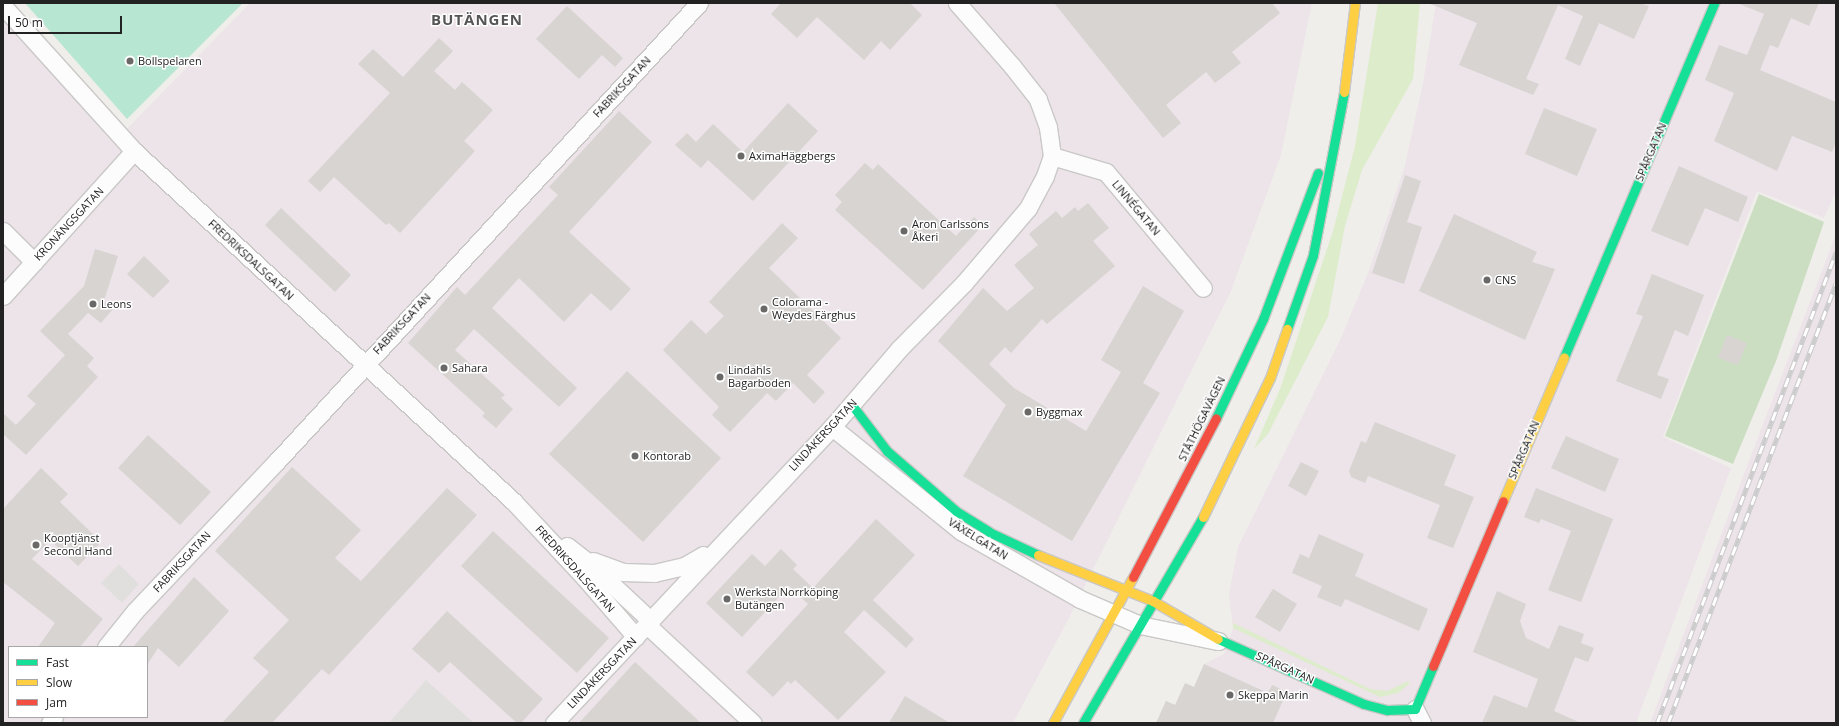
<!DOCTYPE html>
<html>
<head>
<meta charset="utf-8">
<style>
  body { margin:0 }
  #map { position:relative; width:1839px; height:726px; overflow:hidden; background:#f0eeeb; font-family:"Open Sans",sans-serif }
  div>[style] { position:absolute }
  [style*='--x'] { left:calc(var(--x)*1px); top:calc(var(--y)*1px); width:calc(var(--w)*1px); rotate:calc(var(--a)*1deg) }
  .industrial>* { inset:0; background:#ede4e9 }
  .grass>* { inset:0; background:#ddeccb }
  .forest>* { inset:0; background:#cbdec1 }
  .pitch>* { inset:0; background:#b7e6d2 }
  .parking>* { inset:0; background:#e0dfde }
  .building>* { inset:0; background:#d7d4d2 }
  .roads { filter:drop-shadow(1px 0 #c9c8c7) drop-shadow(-1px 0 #c9c8c7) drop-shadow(0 1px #c9c8c7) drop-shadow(0 -1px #c9c8c7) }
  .street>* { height:17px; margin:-8.5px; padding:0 8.5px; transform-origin:8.5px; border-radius:8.5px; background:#fdfcfc }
  .fast>* { height:9px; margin:-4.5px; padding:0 4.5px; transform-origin:4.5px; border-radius:4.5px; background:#16e098 }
  .slow>* { height:9px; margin:-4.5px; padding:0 4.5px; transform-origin:4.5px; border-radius:4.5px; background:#ffcf43 }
  .jam>* { height:9px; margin:-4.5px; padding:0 4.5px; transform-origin:4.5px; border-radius:4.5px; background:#f24e42 }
  .rail>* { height:4.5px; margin-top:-2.25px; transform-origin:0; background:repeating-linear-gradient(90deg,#fff 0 9px,#ccc 0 18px); box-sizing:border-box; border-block:1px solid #ccc }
  .dots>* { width:11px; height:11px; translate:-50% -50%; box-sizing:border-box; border:2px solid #fff; border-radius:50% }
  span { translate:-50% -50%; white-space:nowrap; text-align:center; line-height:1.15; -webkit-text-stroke:3px #fff; paint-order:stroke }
  .poi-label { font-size:11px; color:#222 }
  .left { translate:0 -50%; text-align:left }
  .street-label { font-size:11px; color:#222 }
  .district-label { font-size:15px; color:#555; font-weight:700; letter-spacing:1px }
  .frame { position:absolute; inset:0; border:4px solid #222; pointer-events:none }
  .legend { position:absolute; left:8px; top:646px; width:140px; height:72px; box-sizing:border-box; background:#fff; border:1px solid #a7a7a7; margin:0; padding:5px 7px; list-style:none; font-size:12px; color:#222 }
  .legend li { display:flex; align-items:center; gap:8px; height:20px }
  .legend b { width:20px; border:1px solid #a7a7a7 }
  .scale { position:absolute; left:8px; top:16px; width:114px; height:18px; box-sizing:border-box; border:2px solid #222; border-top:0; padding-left:5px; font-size:12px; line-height:14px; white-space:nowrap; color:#222; -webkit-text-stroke:3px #fff; paint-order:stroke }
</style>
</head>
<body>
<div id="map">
  <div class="industrial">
    <div style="clip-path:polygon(evenodd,250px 3px,1312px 3px,1281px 155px,1231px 291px,1068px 620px,1013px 723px,3px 723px,3px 19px,113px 143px,250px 3px,9px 647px,147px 647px,147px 717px,9px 717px,9px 647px)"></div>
    <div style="clip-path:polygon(1436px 3px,1836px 3px,1836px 191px,1824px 218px,1757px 191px,1663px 437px,1731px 468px,1636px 723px,1156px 723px,1166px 701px,1175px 705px,1194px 687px,1204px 664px,1224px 654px,1233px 628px,1229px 594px,1238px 547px,1341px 338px,1368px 273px,1404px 169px,1423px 83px)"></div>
    <div style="clip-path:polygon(1836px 234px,1836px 723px,1650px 723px,1750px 458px)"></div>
  </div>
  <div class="grass">
    <div style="clip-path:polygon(1378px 3px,1420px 3px,1413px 79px,1362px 170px,1345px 226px,1328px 317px,1268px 434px,1254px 449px,1280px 389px,1333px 231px,1355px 146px)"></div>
    <div style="clip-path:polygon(1233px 623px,1370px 689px,1387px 691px,1408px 681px,1410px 683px,1398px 693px,1380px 697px,1233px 628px)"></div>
  </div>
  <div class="forest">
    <div style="clip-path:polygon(1759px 194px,1824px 222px,1776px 361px,1733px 464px,1665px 436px)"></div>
  </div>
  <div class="pitch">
    <div style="clip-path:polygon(25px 3px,243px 3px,127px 119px)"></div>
  </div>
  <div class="parking">
    <div style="clip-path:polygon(119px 564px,139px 584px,122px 603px,101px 583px)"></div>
    <div style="clip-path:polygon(426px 680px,474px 723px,389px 723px)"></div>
  </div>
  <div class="building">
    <div style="clip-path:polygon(781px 3px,910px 3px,922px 15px,890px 50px,881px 41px,864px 60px,817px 17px,797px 38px,771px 14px)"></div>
    <div style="clip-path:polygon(1054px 3px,1272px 3px,1280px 13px,1232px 52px,1241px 63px,1215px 83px,1206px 72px,1166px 105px,1181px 123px,1163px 138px)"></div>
    <div style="clip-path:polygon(1428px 3px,1640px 3px,1649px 6px,1634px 39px,1599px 23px,1580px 66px,1565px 59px,1583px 16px,1558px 5px,1526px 79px,1539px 84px,1533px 95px,1459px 65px,1477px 23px)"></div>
    <div style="clip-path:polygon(1737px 3px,1819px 3px,1809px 26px,1791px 18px,1778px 48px,1770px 45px,1760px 70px,1836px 102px,1836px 142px,1832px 152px,1792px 136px,1777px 171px,1714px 141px,1734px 93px,1705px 80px,1719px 45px,1747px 55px,1764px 14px)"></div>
    <div style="clip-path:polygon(567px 6px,623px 58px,615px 67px,602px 55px,579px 79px,536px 39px)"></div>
    <div style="clip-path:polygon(439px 38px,453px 51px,434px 71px,455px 90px,462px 82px,493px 110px,464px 141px,475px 151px,400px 233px,389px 223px,386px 225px,334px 177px,320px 192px,308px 181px,390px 93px,358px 64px,373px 49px,403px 77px)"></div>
    <div style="clip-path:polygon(788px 103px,818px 131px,753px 201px,708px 160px,701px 168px,675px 145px,687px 133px,696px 142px,713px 124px,743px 152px)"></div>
    <div style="clip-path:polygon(1544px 108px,1597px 129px,1577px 176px,1525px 154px)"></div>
    <div style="clip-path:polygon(619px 111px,652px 142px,569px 232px,631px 289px,611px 311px,591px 293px,564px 322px,519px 278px,492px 308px,577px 388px,559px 407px,474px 329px,455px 350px,505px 395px,501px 398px,513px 409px,496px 428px,482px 416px,485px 413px,408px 343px,457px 287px,465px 295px,558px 195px,549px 187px)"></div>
    <div style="clip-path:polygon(865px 163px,873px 170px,878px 164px,956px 236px,974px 217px,983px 225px,923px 290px,835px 210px,842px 202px,835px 195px)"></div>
    <div style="clip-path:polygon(1679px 166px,1748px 197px,1738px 222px,1705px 208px,1688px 246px,1651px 231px)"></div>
    <div style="clip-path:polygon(1405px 175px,1421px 181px,1407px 222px,1422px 227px,1404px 284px,1372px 273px)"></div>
    <div style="clip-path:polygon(1088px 203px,1109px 228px,1093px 241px,1115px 266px,1047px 324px,1042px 319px,1011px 353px,1005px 347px,989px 364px,1014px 388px,1086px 431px,1121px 372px,1101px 360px,1143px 286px,1184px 311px,1143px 383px,1160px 393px,1072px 541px,963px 476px,1006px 405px,938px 341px,983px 288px,1007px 311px,1034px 288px,1014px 265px,1038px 245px,1029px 234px,1056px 211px,1062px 218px,1075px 207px,1078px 211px)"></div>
    <div style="clip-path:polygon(281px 208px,351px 275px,335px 292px,265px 225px)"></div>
    <div style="clip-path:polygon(1454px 214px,1537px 252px,1532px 262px,1555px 269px,1525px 340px,1419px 291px)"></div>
    <div style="clip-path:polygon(782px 223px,798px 238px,769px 268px,841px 338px,807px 375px,825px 392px,814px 404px,793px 383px,776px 401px,767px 393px,730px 432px,712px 415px,719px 407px,663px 350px,691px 320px,706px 334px,724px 316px,709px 302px)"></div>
    <div style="clip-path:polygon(95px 249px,118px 256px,104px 301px,113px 309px,101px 323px,88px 313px,68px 334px,94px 358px,87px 366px,98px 377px,26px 455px,3px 434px,3px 413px,16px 425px,36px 404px,27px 396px,65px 355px,40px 331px,84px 286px)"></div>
    <div style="clip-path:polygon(144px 256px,170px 281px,153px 298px,127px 274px)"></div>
    <div style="clip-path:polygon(1652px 274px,1704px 295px,1688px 336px,1675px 330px,1657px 375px,1669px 379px,1661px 399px,1616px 381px,1643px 316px,1636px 314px)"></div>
    <div style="clip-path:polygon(1727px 335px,1747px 343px,1738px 365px,1718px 358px)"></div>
    <div style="clip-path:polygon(627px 371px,721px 458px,643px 542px,549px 454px)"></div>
    <div style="clip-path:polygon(1375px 422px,1456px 455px,1444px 485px,1474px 497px,1453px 548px,1427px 538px,1440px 505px,1368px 476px,1365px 483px,1351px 477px,1349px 471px,1361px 441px,1366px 443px)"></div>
    <div style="clip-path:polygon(148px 435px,211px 492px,180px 525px,118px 468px)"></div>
    <div style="clip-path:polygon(1566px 436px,1619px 459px,1605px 492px,1551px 468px)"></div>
    <div style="clip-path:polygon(1301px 462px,1319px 471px,1306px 496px,1288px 486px)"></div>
    <div style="clip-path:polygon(292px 467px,361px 530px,335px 558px,361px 581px,447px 488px,477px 515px,329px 675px,322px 669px,272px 723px,222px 723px,269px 672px,253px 658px,289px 620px,215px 551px)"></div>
    <div style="clip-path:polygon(41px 468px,68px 494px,60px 502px,101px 542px,78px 566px,50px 540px,32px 559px,103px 619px,80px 647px,38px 647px,55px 623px,3px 582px,3px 509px)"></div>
    <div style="clip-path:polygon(1536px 488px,1613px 519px,1581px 602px,1548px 590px,1571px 531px,1541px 519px,1539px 523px,1524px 517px)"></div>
    <div style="clip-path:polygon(876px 519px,915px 555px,873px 600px,914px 639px,906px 648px,864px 610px,844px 632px,886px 672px,838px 720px,795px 680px,791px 684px,788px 681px,773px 697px,746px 672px,808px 604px,789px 586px,742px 637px,706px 603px,752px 554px,765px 566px,781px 549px,797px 565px,793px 569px,813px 588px)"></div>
    <div style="clip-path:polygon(493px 531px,609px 638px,577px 673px,461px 566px)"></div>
    <div style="clip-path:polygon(1319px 534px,1364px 554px,1355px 576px,1428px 609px,1419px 631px,1345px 599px,1341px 607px,1317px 597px,1322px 586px,1292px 573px,1300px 554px,1309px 558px)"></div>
    <div style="clip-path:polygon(194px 577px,229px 611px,179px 667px,158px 648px,147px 665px,147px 647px,133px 647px)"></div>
    <div style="clip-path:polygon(1273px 589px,1297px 604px,1280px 632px,1255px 617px)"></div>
    <div style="clip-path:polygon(1497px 591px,1526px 604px,1520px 621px,1526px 638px,1549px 649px,1559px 625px,1584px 634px,1581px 643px,1594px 648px,1588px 662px,1575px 657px,1554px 711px,1581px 723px,1482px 723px,1494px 695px,1527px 708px,1538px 679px,1473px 652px)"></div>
    <div style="clip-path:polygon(447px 611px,543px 699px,521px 723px,517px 723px,450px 662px,439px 673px,412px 649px)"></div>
    <div style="clip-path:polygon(635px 662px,701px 723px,579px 723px)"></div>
    <div style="clip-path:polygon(1204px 664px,1268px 693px,1272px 685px,1283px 690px,1280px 696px,1284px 698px,1273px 723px,1156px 723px,1166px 701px,1175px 705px,1185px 683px,1194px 687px)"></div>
    <div style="clip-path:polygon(905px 696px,950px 723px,889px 723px)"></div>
  </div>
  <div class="roads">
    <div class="street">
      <div style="--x:3;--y:6;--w:195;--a:47.9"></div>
      <div style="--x:134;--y:151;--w:516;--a:42.72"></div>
      <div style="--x:513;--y:501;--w:104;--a:46.9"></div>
      <div style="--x:584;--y:577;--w:79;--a:49.1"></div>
      <div style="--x:1052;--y:156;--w:56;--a:16.5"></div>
      <div style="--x:1106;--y:172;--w:151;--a:50.1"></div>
      <div style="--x:3;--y:231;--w:44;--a:45"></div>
      <div style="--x:3;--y:296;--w:195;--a:-47.9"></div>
      <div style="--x:832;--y:427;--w:166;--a:38.9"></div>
      <div style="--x:961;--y:531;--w:137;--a:29.7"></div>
      <div style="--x:1080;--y:599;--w:65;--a:23.4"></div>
      <div style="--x:1140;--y:625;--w:80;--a:11.6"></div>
      <div style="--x:567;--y:546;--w:28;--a:38"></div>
      <div style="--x:589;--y:563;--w:85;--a:43.1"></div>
      <div style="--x:593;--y:561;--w:32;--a:20"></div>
      <div style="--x:623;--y:572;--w:31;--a:2"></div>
      <div style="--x:654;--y:573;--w:31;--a:-13"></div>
      <div style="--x:684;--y:566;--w:22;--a:-30"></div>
      <div style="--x:647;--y:625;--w:144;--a:42.8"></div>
      <div style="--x:106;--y:647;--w:46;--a:-51.1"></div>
      <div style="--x:135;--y:611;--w:207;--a:-46.6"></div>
      <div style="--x:277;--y:461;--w:623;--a:-47.34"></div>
      <div style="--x:1415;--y:709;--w:16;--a:63"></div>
      <div style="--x:50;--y:723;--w:7;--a:-56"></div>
      <div style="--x:554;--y:723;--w:406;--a:-46.8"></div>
      <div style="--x:832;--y:427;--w:103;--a:-49.3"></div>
      <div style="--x:899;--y:349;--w:93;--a:-45.4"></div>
      <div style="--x:964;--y:283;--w:99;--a:-49.5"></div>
      <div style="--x:1028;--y:208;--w:36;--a:-62"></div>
      <div style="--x:1045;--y:176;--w:21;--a:-71"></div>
      <div style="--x:1052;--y:156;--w:29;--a:-98"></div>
      <div style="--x:1048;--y:127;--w:30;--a:-110"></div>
      <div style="--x:1038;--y:99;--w:42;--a:-128.2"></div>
      <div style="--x:1012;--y:66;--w:84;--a:-131.1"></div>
    </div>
    <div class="fast">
      <div style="--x:1287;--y:329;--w:78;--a:-70.6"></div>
      <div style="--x:1313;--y:255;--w:166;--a:-79.2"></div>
      <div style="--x:1564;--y:357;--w:384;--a:-67"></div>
      <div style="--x:852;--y:405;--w:58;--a:52.7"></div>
      <div style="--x:887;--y:451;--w:91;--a:41"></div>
      <div style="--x:956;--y:511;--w:39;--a:32"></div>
      <div style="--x:989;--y:532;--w:54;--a:25.1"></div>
      <div style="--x:1216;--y:418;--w:110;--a:-64.6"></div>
      <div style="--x:1263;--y:319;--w:156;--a:-69.4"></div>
      <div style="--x:1218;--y:639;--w:160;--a:24"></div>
      <div style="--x:1364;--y:704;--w:24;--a:15"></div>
      <div style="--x:1387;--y:710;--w:28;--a:-2"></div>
      <div style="--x:1415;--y:709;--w:47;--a:-67.3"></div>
      <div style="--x:1083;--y:723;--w:238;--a:-59.8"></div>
    </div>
    <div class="slow">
      <div style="--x:1344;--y:92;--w:90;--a:-83"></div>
      <div style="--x:1503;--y:501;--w:156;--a:-67"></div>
      <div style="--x:1203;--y:517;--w:154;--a:-64.3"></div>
      <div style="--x:1270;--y:378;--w:52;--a:-70.9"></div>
      <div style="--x:1038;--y:555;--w:124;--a:21.8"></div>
      <div style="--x:1153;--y:601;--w:75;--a:30.3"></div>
      <div style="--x:1053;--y:723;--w:166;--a:-61.3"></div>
    </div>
    <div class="jam">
      <div style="--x:1133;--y:577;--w:179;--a:-62.4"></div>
      <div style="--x:1433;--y:666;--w:179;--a:-67"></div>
    </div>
  </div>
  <div class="rail">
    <div style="--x:1657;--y:723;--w:504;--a:-69.19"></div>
    <div style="--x:1668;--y:723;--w:470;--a:-69.1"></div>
  </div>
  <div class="dots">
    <div style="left:130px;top:61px;background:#6a6968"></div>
    <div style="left:741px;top:156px;background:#6a6968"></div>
    <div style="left:904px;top:231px;background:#6a6968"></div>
    <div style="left:1487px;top:280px;background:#6a6968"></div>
    <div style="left:93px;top:304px;background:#6a6968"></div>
    <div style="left:764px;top:309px;background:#6a6968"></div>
    <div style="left:444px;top:368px;background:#6a6968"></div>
    <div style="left:720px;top:377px;background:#6a6968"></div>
    <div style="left:1028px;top:412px;background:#6a6968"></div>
    <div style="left:635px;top:456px;background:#6a6968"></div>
    <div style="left:36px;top:545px;background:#6a6968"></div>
    <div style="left:727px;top:599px;background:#6a6968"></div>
    <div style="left:1230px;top:695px;background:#6a6968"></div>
  </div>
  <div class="poi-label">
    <span class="left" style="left:138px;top:61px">Bollspelaren</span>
    <span class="left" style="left:749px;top:156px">AximaHäggbergs</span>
    <span class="left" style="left:912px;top:231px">Aron Carlssons<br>Åkeri</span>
    <span class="left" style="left:1495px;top:280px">CNS</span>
    <span class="left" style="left:772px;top:309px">Colorama -<br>Weydes Färghus</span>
    <span class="left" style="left:101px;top:304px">Leons</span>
    <span class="left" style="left:452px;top:368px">Sahara</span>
    <span class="left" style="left:728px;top:377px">Lindahls<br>Bagarboden</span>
    <span class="left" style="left:1036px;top:412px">Byggmax</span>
    <span class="left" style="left:643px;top:456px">Kontorab</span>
    <span class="left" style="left:44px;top:545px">Kooptjänst<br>Second Hand</span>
    <span class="left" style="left:735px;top:599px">Werksta Norrköping<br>Butängen</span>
    <span class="left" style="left:1238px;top:695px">Skeppa Marin</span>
  </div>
  <div class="street-label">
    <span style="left:622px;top:87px;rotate:-47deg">FABRIKSGATAN</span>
    <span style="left:1651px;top:152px;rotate:-67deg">SPÅRGATAN</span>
    <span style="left:1136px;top:208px;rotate:50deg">LINNÉGATAN</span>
    <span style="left:69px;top:224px;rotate:-47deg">KRONÄNGSGATAN</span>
    <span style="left:251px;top:260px;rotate:43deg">FREDRIKSDALSGATAN</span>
    <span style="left:402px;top:324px;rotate:-47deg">FABRIKSGATAN</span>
    <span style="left:1202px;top:419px;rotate:-64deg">STÅTHÖGAVÄGEN</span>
    <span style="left:823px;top:435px;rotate:-47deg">LINDÅKERSGATAN</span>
    <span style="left:1524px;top:450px;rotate:-67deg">SPÅRGATAN</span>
    <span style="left:978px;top:539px;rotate:32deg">VÄXELGATAN</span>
    <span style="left:182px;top:562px;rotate:-47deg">FABRIKSGATAN</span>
    <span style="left:575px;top:569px;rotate:48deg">FREDRIKSDALSGATAN</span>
    <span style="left:1285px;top:668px;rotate:24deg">SPÅRGATAN</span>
    <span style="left:602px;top:673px;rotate:-46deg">LINDÅKERSGATAN</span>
  </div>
  <div class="district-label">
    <span style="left:477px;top:20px">BUTÄNGEN</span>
  </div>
  <div class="frame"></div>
  <ul class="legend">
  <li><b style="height:5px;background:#16e098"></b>Fast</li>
  <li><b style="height:5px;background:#ffcf43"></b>Slow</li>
  <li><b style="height:5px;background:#f24e42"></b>Jam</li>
  </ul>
  <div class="scale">50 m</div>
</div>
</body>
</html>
